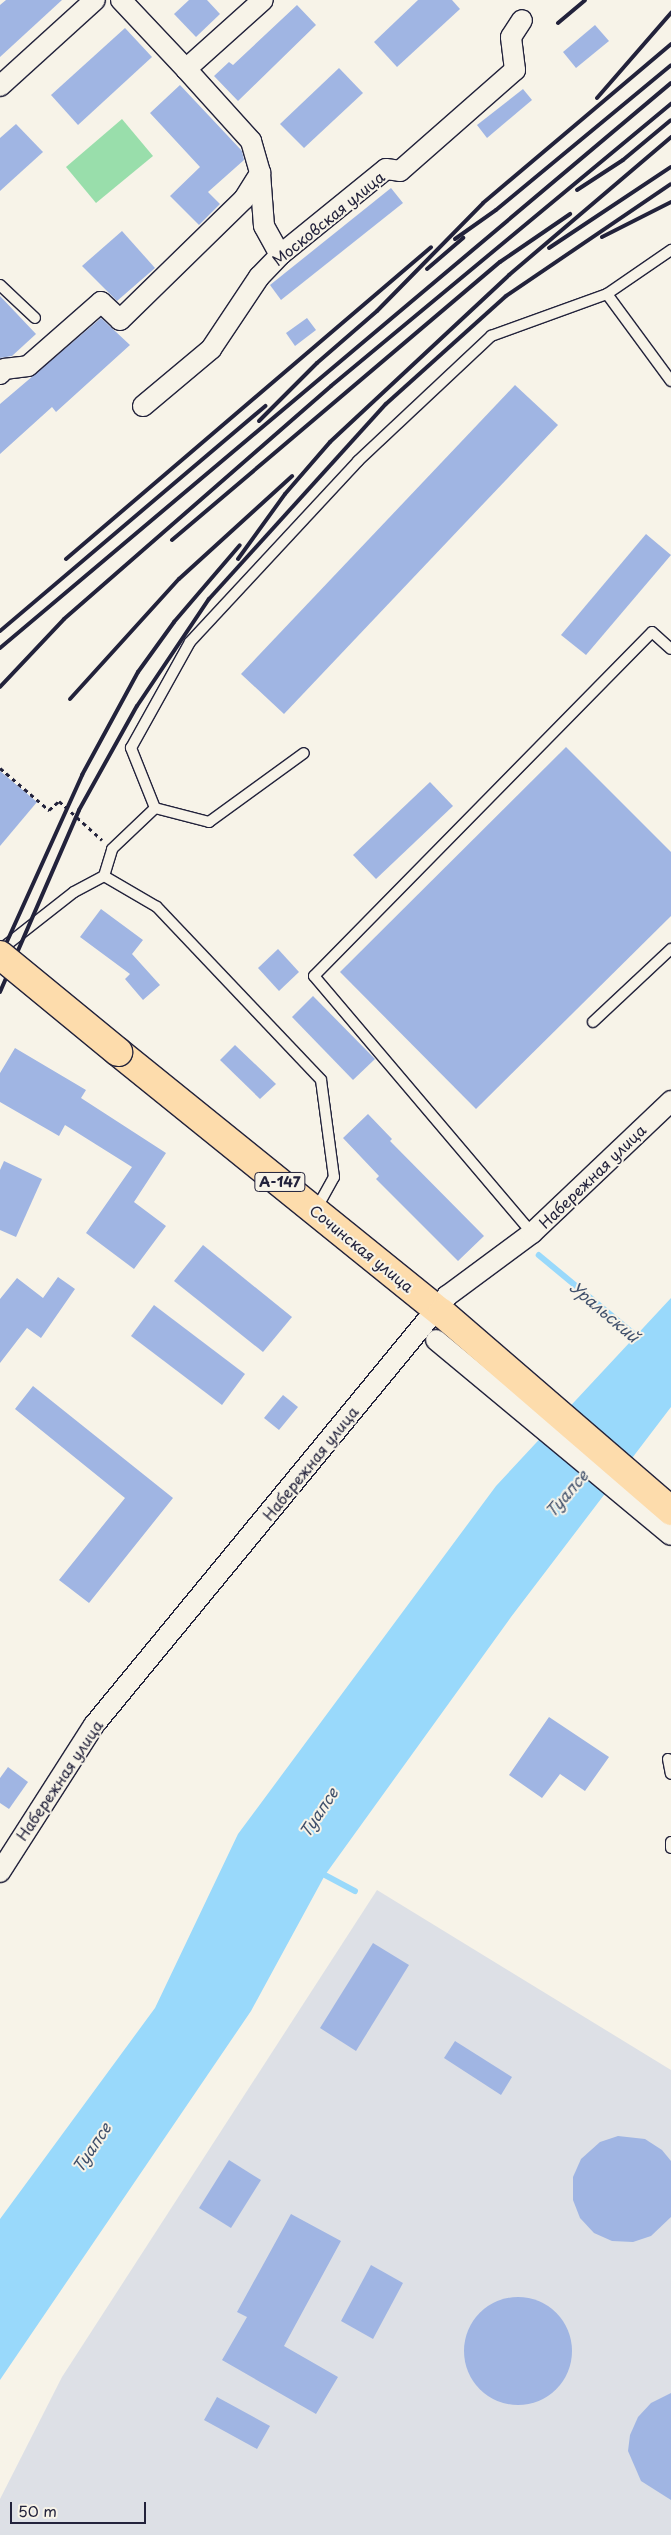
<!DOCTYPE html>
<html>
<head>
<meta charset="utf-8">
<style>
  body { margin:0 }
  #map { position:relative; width:671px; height:2535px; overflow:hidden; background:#f7f3e8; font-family:"Playpen Sans",sans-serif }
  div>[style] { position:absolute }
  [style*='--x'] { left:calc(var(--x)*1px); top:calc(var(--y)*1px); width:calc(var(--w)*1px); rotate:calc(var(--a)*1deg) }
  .built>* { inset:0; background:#dde0e6 }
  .green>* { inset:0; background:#99deab }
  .water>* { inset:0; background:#99d9fb }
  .stream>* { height:5.5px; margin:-2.75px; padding:0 2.75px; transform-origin:2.75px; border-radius:2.75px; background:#99d9fb }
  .building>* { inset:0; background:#a0b5e3 }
  .round { border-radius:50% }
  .path>* { height:3px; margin-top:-1.5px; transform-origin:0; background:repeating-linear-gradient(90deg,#22223b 0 4px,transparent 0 8px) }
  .roads { filter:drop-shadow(1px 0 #22223b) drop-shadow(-1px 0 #22223b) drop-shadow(0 1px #22223b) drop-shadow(0 -1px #22223b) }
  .service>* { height:10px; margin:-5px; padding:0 5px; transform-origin:5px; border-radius:5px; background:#f7f3e8 }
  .minor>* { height:20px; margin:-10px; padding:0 10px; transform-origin:10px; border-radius:10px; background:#f7f3e8 }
  .trunk>* { height:28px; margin:-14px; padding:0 14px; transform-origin:14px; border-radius:14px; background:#fddcac }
  .rail>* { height:4px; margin:-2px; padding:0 2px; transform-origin:2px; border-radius:2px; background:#22223b }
  .bridges { filter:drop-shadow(1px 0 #22223b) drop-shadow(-1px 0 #22223b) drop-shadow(0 1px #22223b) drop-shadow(0 -1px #22223b) }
  .trunk-bridge>* { height:28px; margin:-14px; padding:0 14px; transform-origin:14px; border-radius:14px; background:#fddcac }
  span { translate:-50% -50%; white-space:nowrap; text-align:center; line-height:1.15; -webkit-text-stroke:4px #f7f3e8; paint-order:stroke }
  .shield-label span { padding:1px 4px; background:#f7f3e8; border:1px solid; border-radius:4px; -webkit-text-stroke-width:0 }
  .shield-label { font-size:14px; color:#22223b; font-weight:700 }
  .street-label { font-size:15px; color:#22223b }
  .water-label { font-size:16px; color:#40506b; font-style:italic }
  .scale { position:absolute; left:10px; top:2502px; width:136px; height:22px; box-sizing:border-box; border:2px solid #22223b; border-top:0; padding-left:6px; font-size:15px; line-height:18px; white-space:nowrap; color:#22223b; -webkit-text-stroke:4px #f7f3e8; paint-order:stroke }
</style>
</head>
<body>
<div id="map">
  <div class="built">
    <div style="clip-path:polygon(377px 1890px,671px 2070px,671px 2535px,0 2535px,0 2499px,62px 2377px)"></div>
  </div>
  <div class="green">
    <div style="clip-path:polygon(122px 119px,153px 156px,96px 203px,66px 167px)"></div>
  </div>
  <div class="water">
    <div style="clip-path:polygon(671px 1298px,671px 1407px,511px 1617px,325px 1875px,251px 2011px,0 2380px,0 2219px,155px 2008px,238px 1834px,496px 1486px)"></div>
  </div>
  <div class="stream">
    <div style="--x:539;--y:1255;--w:130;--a:39.7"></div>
    <div style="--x:325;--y:1875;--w:34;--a:28"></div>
  </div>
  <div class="building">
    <div style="clip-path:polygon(6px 0,62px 0,0 57px,0 5px)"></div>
    <div style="clip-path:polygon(189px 0,207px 0,220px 14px,196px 37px,174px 14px)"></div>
    <div style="clip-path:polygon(418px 0,452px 0,460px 9px,397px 67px,374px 42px)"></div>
    <div style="clip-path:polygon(297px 5px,316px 25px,238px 101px,214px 76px,229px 62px,233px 65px)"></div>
    <div style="clip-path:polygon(595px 25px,609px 41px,576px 68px,563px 52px)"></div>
    <div style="clip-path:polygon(125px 28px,152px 57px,78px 125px,51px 95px)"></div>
    <div style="clip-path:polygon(339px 68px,363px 93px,304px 148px,280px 124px)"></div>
    <div style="clip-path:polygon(180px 85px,242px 151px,244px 160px,208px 192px,220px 204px,199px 225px,170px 196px,200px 167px,150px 113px)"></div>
    <div style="clip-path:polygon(523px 89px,532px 100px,487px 138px,477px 125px)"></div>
    <div style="clip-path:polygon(16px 124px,43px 152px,0 191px,0 138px)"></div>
    <div style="clip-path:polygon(391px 188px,403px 203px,281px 300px,270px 285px)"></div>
    <div style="clip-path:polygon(122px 231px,155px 268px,117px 301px,82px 266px)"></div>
    <div style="clip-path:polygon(0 296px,36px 334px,12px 356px,0 358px)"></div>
    <div style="clip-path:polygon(101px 318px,130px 345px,56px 412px,52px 407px,0 454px,0 404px)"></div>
    <div style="clip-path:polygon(307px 318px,316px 330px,295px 346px,286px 333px)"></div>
    <div style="clip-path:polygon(515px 385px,558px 425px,284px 714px,241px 674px)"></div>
    <div style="clip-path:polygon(646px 534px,671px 555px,586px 655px,561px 635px)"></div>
    <div style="clip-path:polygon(566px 747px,671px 852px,671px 916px,476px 1109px,340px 972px)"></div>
    <div style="clip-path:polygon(0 771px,37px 802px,0 846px)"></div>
    <div style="clip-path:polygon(430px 782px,453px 806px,376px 879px,353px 855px)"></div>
    <div style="clip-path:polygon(101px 909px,143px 940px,132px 954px,160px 985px,143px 1000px,125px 979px,130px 974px,80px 937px)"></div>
    <div style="clip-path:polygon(278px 949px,299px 972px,279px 991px,258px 968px)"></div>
    <div style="clip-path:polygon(313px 996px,375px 1059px,353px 1080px,292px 1017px)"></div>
    <div style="clip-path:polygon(235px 1045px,276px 1084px,260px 1099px,220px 1060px)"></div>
    <div style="clip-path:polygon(15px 1048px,86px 1090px,81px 1098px,166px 1153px,134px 1202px,166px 1226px,134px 1269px,86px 1233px,132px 1167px,65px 1125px,59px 1136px,0 1102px,0 1073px)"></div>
    <div style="clip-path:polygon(368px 1114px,392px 1139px,390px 1141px,484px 1236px,458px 1261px,376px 1179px,379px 1176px,343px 1138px)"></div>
    <div style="clip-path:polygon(4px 1161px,42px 1179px,16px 1237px,0 1230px,0 1170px)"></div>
    <div style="clip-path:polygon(203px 1245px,292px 1317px,263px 1352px,174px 1281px)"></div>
    <div style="clip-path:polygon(58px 1277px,75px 1289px,41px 1338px,27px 1328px,0 1363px,0 1299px,17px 1278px,43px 1298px)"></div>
    <div style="clip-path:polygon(154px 1305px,245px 1374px,222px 1405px,131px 1336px)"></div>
    <div style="clip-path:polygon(33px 1386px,173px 1498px,89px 1603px,59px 1580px,125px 1498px,15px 1409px)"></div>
    <div style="clip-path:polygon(283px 1395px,298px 1407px,279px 1430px,264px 1418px)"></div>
    <div style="clip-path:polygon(549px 1717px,609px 1757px,585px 1791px,560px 1774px,542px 1798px,509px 1775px)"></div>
    <div style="clip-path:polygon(8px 1767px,28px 1782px,9px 1809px,0 1803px,0 1778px)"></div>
    <div style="clip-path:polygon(373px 1943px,409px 1965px,356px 2051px,320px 2028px)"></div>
    <div style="clip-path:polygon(455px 2041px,512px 2077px,501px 2095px,444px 2058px)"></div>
    <div style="clip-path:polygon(618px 2136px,645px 2139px,662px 2150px,671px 2161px,671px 2217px,651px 2236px,633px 2242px,612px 2241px,594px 2233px,580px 2218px,573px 2200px,573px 2177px,581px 2159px,600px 2142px)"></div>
    <div style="clip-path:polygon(229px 2160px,261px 2180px,231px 2228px,199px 2208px)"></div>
    <div style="clip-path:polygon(291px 2214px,341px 2241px,284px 2346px,338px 2377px,316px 2414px,222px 2360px,247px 2317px,237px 2312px)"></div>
    <div style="clip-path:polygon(371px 2265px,403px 2283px,373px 2339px,341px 2321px)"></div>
    <div class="round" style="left:464px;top:2297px;width:108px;height:108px"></div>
    <div style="clip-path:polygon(671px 2393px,671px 2500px,641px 2481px,628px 2451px,630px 2435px,638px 2417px,651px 2403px)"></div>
    <div style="clip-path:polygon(217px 2397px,270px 2426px,257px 2449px,204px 2420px)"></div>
  </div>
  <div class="path">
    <div style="--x:0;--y:768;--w:65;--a:40.6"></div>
    <div style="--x:49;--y:810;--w:13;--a:-42"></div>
    <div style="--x:59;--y:801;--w:58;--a:42.2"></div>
  </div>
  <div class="roads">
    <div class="service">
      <div style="--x:0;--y:285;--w:48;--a:43.3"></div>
      <div style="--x:607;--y:294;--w:108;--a:53.7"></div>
      <div style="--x:155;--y:808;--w:56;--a:14.5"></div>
      <div style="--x:209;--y:822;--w:117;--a:-36"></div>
      <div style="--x:104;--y:876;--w:28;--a:-73"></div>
      <div style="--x:112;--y:849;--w:59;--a:-43.6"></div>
      <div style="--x:155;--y:808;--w:65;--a:-111.8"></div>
      <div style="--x:131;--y:748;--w:121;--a:-60.9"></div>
      <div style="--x:190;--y:642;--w:247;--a:-47.1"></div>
      <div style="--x:358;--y:461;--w:183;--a:-43.2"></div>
      <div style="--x:491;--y:336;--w:123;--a:-19.9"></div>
      <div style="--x:607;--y:294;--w:78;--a:-34.5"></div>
      <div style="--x:0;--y:950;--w:94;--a:-38.1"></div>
      <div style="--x:74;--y:892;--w:34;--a:-28"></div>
      <div style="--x:104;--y:876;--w:61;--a:30.3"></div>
      <div style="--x:157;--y:907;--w:238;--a:46.5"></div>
      <div style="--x:321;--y:1080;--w:98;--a:82.4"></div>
      <div style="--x:334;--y:1177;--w:38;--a:119"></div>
      <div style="--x:593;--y:1022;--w:107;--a:-43.1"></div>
      <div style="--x:532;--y:1233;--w:337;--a:-130.3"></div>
      <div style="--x:314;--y:976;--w:482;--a:-45.5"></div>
      <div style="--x:652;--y:632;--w:25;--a:42"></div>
      <div style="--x:668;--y:1759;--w:15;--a:79"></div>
      <div style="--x:671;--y:1842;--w:6;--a:90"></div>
    </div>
    <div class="minor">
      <div style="--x:121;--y:0;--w:95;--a:46.7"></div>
      <div style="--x:186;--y:69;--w:103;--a:-41.9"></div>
      <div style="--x:186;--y:69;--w:97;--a:47.9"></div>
      <div style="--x:251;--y:141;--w:33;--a:74"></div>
      <div style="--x:260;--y:173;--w:53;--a:85.7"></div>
      <div style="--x:264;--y:226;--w:33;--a:61"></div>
      <div style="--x:0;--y:86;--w:128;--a:-42.2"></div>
      <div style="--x:0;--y:374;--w:6;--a:-51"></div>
      <div style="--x:4;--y:369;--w:24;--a:-7"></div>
      <div style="--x:28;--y:366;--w:97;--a:-41.2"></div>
      <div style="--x:101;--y:302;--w:26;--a:43"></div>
      <div style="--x:120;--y:320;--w:173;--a:-44.3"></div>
      <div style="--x:244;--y:199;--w:31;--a:-58"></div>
      <div style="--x:143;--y:406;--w:89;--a:-40"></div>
      <div style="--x:211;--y:349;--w:87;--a:-56.3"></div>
      <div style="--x:259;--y:277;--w:30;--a:-46"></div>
      <div style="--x:280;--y:255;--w:136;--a:-39.1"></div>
      <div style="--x:386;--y:169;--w:14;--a:8"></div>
      <div style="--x:400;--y:171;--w:153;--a:-41.3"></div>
      <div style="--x:515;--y:70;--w:33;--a:-97"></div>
      <div style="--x:511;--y:37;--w:20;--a:-57"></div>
      <div style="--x:436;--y:1340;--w:305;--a:39.7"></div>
      <div style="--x:0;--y:1872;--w:174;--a:-57.4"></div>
      <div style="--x:94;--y:1725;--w:556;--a:-50.55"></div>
      <div style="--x:447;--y:1296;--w:106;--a:-36.5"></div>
      <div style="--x:532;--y:1233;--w:192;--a:-43.5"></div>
    </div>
    <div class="trunk">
      <div style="--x:118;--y:1052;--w:416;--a:38.9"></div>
      <div style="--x:442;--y:1313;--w:303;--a:40.8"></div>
    </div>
  </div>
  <div class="rail">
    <div style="--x:558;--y:23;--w:35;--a:-40"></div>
    <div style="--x:597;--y:98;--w:113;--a:-49"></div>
    <div style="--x:577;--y:190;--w:55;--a:-33.1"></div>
    <div style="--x:623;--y:160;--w:62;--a:-39.8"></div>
    <div style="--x:602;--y:237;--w:77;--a:-26.9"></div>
    <div style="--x:455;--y:239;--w:50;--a:-35.3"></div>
    <div style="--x:496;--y:210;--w:227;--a:-39.6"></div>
    <div style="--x:549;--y:248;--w:146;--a:-33.6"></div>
    <div style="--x:427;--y:269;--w:48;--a:-40.7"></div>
    <div style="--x:259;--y:421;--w:82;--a:-45"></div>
    <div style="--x:317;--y:363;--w:79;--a:-40.9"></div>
    <div style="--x:377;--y:311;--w:151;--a:-45.5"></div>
    <div style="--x:483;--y:203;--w:246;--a:-40.2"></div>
    <div style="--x:172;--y:540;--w:430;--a:-40.3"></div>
    <div style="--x:500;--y:262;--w:85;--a:-34.4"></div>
    <div style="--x:66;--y:559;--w:480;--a:-40.5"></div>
    <div style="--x:238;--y:559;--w:80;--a:-54.1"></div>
    <div style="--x:285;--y:494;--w:69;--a:-49.1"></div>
    <div style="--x:330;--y:442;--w:245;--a:-43"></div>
    <div style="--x:509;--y:275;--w:213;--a:-40.4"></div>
    <div style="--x:0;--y:631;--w:348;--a:-40.3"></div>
    <div style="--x:0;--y:648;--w:877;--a:-40.1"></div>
    <div style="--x:0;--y:687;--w:93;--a:-46.7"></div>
    <div style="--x:64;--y:619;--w:354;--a:-41.1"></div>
    <div style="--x:331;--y:386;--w:442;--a:-39.7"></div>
    <div style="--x:70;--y:699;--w:162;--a:-47.8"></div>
    <div style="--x:179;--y:579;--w:153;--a:-42.3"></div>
    <div style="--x:0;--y:957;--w:200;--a:-65.7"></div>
    <div style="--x:82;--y:775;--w:117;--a:-61.5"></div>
    <div style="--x:138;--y:672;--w:62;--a:-54.2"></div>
    <div style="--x:174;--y:622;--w:101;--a:-49.4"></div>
    <div style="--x:0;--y:992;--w:198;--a:-66.5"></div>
    <div style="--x:79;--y:810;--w:119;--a:-60.9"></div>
    <div style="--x:137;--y:706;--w:129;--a:-56.1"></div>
    <div style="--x:209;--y:599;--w:263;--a:-47.8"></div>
    <div style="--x:386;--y:404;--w:161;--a:-42"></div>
    <div style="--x:506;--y:296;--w:199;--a:-34.2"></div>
  </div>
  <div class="bridges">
    <div class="trunk-bridge">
      <div style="--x:0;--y:955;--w:153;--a:39.4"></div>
    </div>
  </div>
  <div class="shield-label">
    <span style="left:280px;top:1182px">А-147</span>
  </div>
  <div class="street-label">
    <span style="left:328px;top:218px;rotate:-39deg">Московская улица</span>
    <span style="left:592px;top:1176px;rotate:-44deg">Набережная улица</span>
    <span style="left:362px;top:1248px;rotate:39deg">Сочинская улица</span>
    <span style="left:310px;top:1463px;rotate:-51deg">Набережная улица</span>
    <span style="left:59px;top:1780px;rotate:-56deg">Набережная улица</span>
  </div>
  <div class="water-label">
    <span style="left:605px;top:1311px;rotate:40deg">Уральский</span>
    <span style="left:566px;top:1493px;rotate:-49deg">Туапсе</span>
    <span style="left:318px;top:1812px;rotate:-56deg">Туапсе</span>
    <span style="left:91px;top:2147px;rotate:-56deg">Туапсе</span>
  </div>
  <div class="scale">50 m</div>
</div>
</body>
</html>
